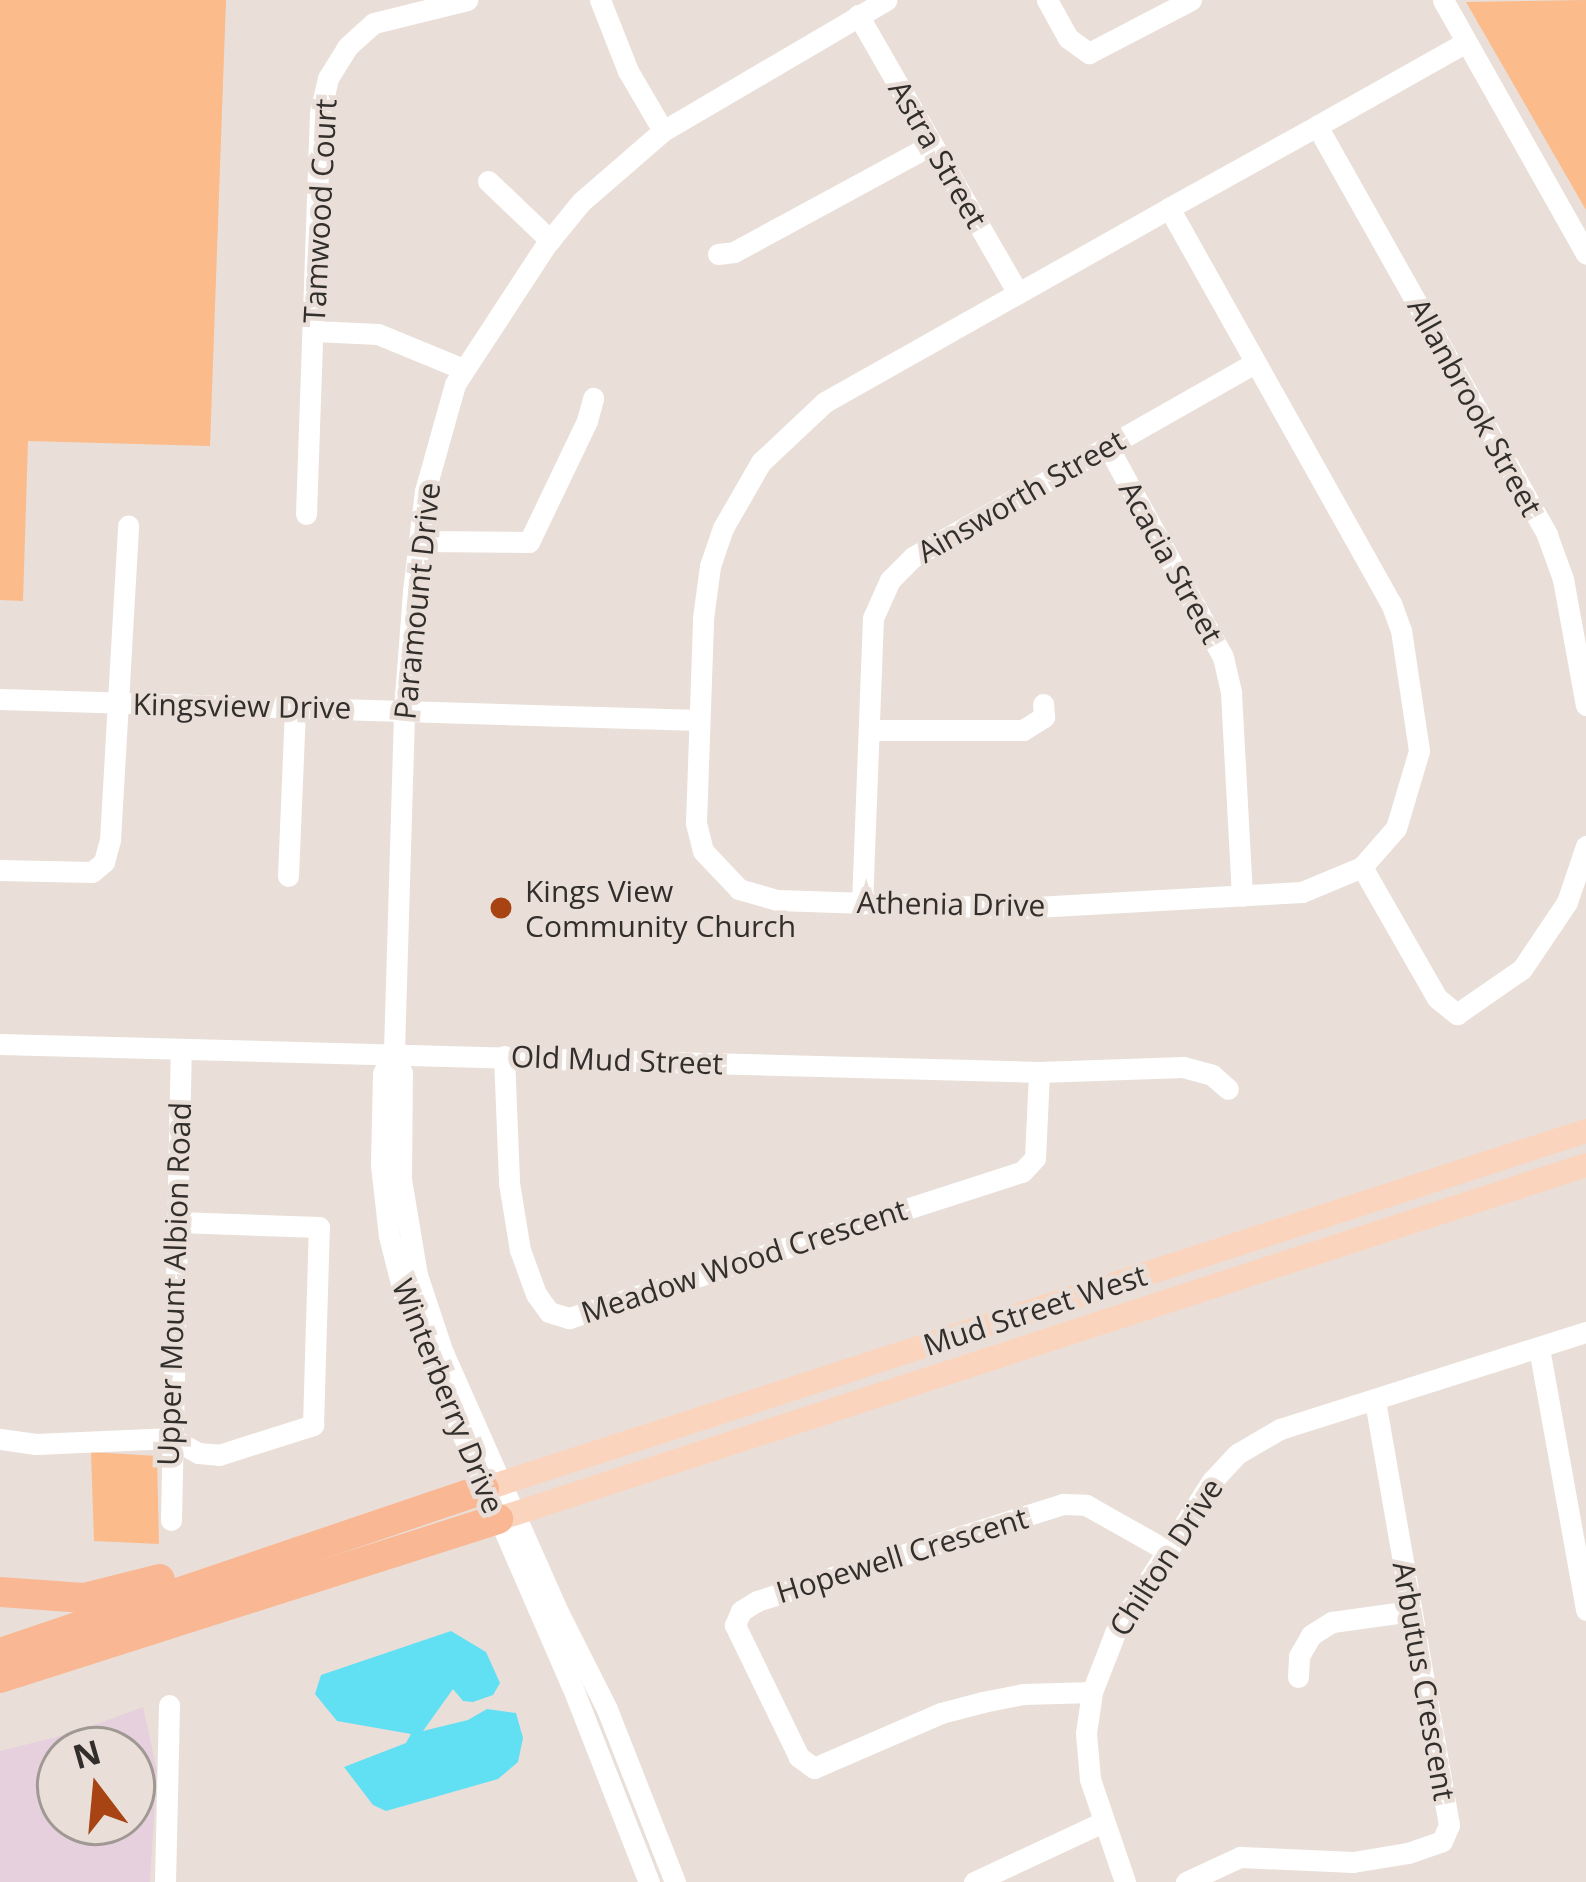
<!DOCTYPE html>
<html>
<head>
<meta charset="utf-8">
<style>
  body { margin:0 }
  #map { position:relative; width:1586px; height:1882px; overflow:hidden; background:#e9dfd8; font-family:"Open Sans",sans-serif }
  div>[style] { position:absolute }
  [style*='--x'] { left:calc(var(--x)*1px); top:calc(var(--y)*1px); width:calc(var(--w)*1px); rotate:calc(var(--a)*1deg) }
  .commercial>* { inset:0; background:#e6d0dd }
  .green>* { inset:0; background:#fcbb8a }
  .water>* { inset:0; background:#61dff3 }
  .minor>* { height:21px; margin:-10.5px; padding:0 10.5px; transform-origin:10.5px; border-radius:10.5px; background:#fff }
  .major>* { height:24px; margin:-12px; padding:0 12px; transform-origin:12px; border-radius:12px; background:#fbd4be }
  .highway>* { height:30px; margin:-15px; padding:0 15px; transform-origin:15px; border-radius:15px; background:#f9b893 }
  .dots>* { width:33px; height:33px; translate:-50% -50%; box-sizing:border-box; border:6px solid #e9dfd8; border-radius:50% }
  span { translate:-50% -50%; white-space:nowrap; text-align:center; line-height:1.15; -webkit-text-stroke:9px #e9dfd8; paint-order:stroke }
  .street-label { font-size:30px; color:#322e2b }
  .poi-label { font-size:30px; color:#322e2b }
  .left { translate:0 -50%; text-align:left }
  .north { position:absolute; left:36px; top:1726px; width:120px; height:120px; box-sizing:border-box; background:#e9dfd8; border:3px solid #a09893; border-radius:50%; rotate:344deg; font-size:33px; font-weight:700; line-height:48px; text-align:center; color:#322e2b }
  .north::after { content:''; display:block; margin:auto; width:42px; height:54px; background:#a84314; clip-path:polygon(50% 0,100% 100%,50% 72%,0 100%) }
</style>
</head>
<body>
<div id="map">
  <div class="commercial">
    <div style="clip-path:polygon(evenodd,143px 1707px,157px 1770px,150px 1882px,0 1882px,0 1751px,72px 1733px,143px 1707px,60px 1750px,132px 1750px,132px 1822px,60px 1822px,60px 1750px)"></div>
  </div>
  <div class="green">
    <div style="clip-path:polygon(0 0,226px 0,210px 446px,28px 441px,23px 601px,0 600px)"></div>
    <div style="clip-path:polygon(1586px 0,1586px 210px,1466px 2px)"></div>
    <div style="clip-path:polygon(91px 1452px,157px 1456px,159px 1544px,94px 1541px)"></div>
  </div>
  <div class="water">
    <div style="clip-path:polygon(451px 1631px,486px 1652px,500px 1683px,493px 1695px,473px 1702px,463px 1701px,453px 1689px,423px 1731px,468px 1720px,487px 1709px,516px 1713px,523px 1738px,518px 1762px,498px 1779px,386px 1811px,373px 1805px,344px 1767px,406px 1743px,411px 1734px,337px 1721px,315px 1694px,321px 1675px)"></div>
  </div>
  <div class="minor">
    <div style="--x:600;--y:0;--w:76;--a:68.5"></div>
    <div style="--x:628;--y:71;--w:69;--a:59.7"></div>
    <div style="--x:1047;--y:0;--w:43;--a:61.1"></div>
    <div style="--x:1068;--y:38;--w:26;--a:36"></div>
    <div style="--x:1089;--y:53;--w:115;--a:-27.5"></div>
    <div style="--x:1443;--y:0;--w:291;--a:60.6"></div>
    <div style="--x:858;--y:15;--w:321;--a:60.1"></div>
    <div style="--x:1317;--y:126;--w:469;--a:60.6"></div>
    <div style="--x:1547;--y:535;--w:47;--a:70"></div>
    <div style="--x:1563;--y:579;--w:128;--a:79.7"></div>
    <div style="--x:488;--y:181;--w:86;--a:43.6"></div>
    <div style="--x:1169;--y:208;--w:453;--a:60.7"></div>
    <div style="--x:1391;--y:603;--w:29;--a:70"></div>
    <div style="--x:1401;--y:630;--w:122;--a:81.5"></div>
    <div style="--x:1419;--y:751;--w:80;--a:106.6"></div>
    <div style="--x:1396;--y:828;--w:52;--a:131.1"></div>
    <div style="--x:1362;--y:867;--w:65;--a:157.4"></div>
    <div style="--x:1302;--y:892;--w:285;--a:176.8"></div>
    <div style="--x:1017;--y:908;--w:240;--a:-178.1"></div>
    <div style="--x:777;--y:900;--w:40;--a:-164"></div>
    <div style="--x:739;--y:889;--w:52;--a:-133.5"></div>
    <div style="--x:703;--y:851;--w:29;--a:-104"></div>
    <div style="--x:696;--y:823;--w:205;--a:-88"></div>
    <div style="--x:703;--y:618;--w:52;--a:-82.3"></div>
    <div style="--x:710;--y:566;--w:40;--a:-71.1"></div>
    <div style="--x:723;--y:528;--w:76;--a:-60.1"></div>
    <div style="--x:761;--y:462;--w:88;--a:-43.2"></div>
    <div style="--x:825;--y:402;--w:395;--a:-29.4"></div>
    <div style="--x:1169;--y:208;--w:169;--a:-29"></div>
    <div style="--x:1317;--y:126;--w:171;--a:-29.4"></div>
    <div style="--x:718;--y:254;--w:16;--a:-7"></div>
    <div style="--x:734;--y:252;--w:224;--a:-28.5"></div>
    <div style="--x:314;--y:331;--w:64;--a:2.7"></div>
    <div style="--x:378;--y:334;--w:92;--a:22.4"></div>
    <div style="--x:1108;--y:447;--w:239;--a:61.3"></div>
    <div style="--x:1223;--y:657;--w:37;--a:77"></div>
    <div style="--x:1231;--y:693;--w:203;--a:86.9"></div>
    <div style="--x:306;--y:514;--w:401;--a:-88"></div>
    <div style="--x:320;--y:113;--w:36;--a:-77"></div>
    <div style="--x:328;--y:78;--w:36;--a:-58"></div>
    <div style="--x:347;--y:47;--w:36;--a:-42"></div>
    <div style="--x:374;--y:23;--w:96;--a:-13.9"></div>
    <div style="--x:420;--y:541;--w:109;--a:0.5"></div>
    <div style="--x:529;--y:542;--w:134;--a:-64.4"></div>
    <div style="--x:587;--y:421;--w:24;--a:-75"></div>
    <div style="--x:0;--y:699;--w:699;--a:1.72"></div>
    <div style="--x:870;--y:730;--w:153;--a:0"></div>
    <div style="--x:1023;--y:730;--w:25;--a:-32"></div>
    <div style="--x:1044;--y:717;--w:13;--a:-94"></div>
    <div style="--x:1362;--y:867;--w:151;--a:60.2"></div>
    <div style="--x:1437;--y:998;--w:26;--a:39"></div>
    <div style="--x:1457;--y:1014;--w:79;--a:-34.7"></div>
    <div style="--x:1522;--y:969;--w:81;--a:-56.1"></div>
    <div style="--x:1567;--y:902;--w:59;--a:-71.3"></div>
    <div style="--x:0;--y:870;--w:92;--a:1.2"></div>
    <div style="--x:92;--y:872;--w:16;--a:-40"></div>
    <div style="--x:104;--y:862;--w:23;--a:-75"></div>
    <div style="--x:110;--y:840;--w:315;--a:-86.7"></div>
    <div style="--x:288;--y:876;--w:169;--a:-87.6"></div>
    <div style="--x:862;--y:904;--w:286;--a:-87.8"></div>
    <div style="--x:873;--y:618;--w:42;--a:-65.9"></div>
    <div style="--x:890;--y:580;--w:33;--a:-45"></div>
    <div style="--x:913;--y:557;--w:393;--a:-29.6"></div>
    <div style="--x:0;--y:1044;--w:1039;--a:1.54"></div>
    <div style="--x:1039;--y:1072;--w:144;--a:-2"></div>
    <div style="--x:1183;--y:1067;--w:30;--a:15"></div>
    <div style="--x:1212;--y:1075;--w:21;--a:41"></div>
    <div style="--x:394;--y:1051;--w:25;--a:116"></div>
    <div style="--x:383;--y:1074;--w:91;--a:91.3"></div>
    <div style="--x:381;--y:1165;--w:71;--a:83.6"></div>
    <div style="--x:389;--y:1236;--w:73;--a:75.8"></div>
    <div style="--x:407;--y:1307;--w:413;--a:66.5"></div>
    <div style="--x:572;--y:1686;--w:211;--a:68.6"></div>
    <div style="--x:504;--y:1056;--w:127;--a:87.7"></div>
    <div style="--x:509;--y:1183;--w:68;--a:80.7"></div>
    <div style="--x:520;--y:1250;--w:47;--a:70"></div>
    <div style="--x:536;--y:1294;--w:22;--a:54"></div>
    <div style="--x:549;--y:1312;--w:21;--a:17"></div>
    <div style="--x:569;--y:1318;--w:476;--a:-17.9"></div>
    <div style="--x:1022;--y:1172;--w:19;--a:-47"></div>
    <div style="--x:1035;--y:1158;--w:86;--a:-87.3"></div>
    <div style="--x:1539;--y:1348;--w:266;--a:79.8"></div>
    <div style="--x:0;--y:1439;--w:36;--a:8"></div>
    <div style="--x:36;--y:1444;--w:136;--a:-2.5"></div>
    <div style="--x:172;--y:1438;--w:30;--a:30"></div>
    <div style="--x:198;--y:1453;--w:21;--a:5"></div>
    <div style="--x:219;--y:1455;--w:99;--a:-17.7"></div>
    <div style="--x:313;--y:1425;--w:198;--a:-88.3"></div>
    <div style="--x:319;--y:1227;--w:141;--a:-178"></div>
    <div style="--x:171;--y:1520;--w:471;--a:-88.8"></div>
    <div style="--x:1298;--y:1677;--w:21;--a:-87"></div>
    <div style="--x:1299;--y:1656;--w:24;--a:-60"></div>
    <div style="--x:1311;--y:1635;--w:25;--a:-32"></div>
    <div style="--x:1332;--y:1622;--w:80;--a:-7.9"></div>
    <div style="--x:1092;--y:1692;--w:69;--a:178.3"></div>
    <div style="--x:1023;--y:1694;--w:41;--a:168.7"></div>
    <div style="--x:983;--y:1702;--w:43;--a:165.3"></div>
    <div style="--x:941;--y:1713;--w:138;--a:156.6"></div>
    <div style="--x:814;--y:1768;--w:19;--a:-144"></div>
    <div style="--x:799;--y:1757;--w:147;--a:-115.9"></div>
    <div style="--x:735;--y:1625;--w:15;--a:-67"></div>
    <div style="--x:741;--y:1611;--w:19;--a:-32"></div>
    <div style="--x:757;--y:1601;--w:321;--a:-17.6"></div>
    <div style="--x:1063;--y:1504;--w:23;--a:2"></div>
    <div style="--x:1086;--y:1505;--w:92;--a:29.4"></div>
    <div style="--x:165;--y:1882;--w:177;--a:-88.7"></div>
    <div style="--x:675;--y:1882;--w:186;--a:-111.5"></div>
    <div style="--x:607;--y:1709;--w:109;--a:-116.8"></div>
    <div style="--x:558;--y:1612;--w:283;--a:-113.9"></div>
    <div style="--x:443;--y:1353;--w:82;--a:-108.4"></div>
    <div style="--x:417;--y:1275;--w:97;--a:-99.5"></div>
    <div style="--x:401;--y:1179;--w:106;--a:-89.5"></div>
    <div style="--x:402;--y:1073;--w:23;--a:-110"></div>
    <div style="--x:394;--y:1051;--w:342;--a:-88.3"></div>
    <div style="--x:404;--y:709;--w:118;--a:-85.6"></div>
    <div style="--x:413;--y:591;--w:101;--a:-83.2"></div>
    <div style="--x:425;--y:491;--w:111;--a:-74.3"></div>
    <div style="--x:455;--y:384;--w:166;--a:-56.8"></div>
    <div style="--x:546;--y:245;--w:55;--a:-50.9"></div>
    <div style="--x:581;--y:202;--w:108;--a:-40.9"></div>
    <div style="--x:663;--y:131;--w:259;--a:-30.4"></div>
    <div style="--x:974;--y:1882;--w:140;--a:-24.9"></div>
    <div style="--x:1125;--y:1882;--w:109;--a:-108.8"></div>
    <div style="--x:1090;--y:1779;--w:46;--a:-95"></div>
    <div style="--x:1086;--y:1733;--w:41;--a:-81.7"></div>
    <div style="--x:1092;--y:1692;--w:63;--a:-68.7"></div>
    <div style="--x:1115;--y:1633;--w:180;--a:-57.5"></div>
    <div style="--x:1212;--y:1481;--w:37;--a:-47"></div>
    <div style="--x:1237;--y:1454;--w:50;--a:-30.2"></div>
    <div style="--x:1280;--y:1429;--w:321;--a:-17.6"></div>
    <div style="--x:1186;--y:1882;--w:60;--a:-24.8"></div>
    <div style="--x:1240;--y:1857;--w:113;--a:2.5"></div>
    <div style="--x:1353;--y:1862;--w:56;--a:-9.3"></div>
    <div style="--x:1408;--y:1853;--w:36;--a:-19"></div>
    <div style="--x:1442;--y:1841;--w:17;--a:-66"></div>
    <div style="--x:1449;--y:1825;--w:430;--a:-99.9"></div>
  </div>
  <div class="major">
    <div style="--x:484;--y:1489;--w:1159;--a:-18"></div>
    <div style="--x:498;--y:1519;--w:1144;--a:-18.02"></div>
  </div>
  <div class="highway">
    <div style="--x:0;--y:1592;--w:84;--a:4.1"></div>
    <div style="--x:84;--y:1598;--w:78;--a:-14"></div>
    <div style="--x:0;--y:1653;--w:511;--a:-18.72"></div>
    <div style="--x:0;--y:1678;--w:523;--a:-17.71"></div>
  </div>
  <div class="dots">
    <div style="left:501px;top:908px;background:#a84314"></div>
  </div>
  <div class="street-label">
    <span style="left:938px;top:154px;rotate:60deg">Astra Street</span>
    <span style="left:320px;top:211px;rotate:-87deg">Tamwood Court</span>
    <span style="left:1475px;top:407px;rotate:61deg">Allanbrook Street</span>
    <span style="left:1021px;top:496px;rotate:-30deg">Ainsworth Street</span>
    <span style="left:1171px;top:562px;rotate:61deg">Acacia Street</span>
    <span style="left:417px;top:601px;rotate:-84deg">Paramount Drive</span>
    <span style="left:242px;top:706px;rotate:1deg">Kingsview Drive</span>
    <span style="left:951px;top:904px;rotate:1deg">Athenia Drive</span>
    <span style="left:617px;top:1060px;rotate:2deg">Old Mud Street</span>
    <span style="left:744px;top:1261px;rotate:-18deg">Meadow Wood Crescent</span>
    <span style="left:174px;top:1284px;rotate:-88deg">Upper Mount Albion Road</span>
    <span style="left:1035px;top:1310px;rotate:-18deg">Mud Street West</span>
    <span style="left:448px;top:1396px;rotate:68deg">Winterberry Drive</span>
    <span style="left:902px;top:1555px;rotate:-17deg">Hopewell Crescent</span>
    <span style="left:1166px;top:1557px;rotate:-57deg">Chilton Drive</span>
    <span style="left:1424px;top:1681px;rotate:80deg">Arbutus Crescent</span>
  </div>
  <div class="poi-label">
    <span class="left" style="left:525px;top:908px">Kings View<br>Community Church</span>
  </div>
  <div class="north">N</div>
</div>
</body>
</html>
